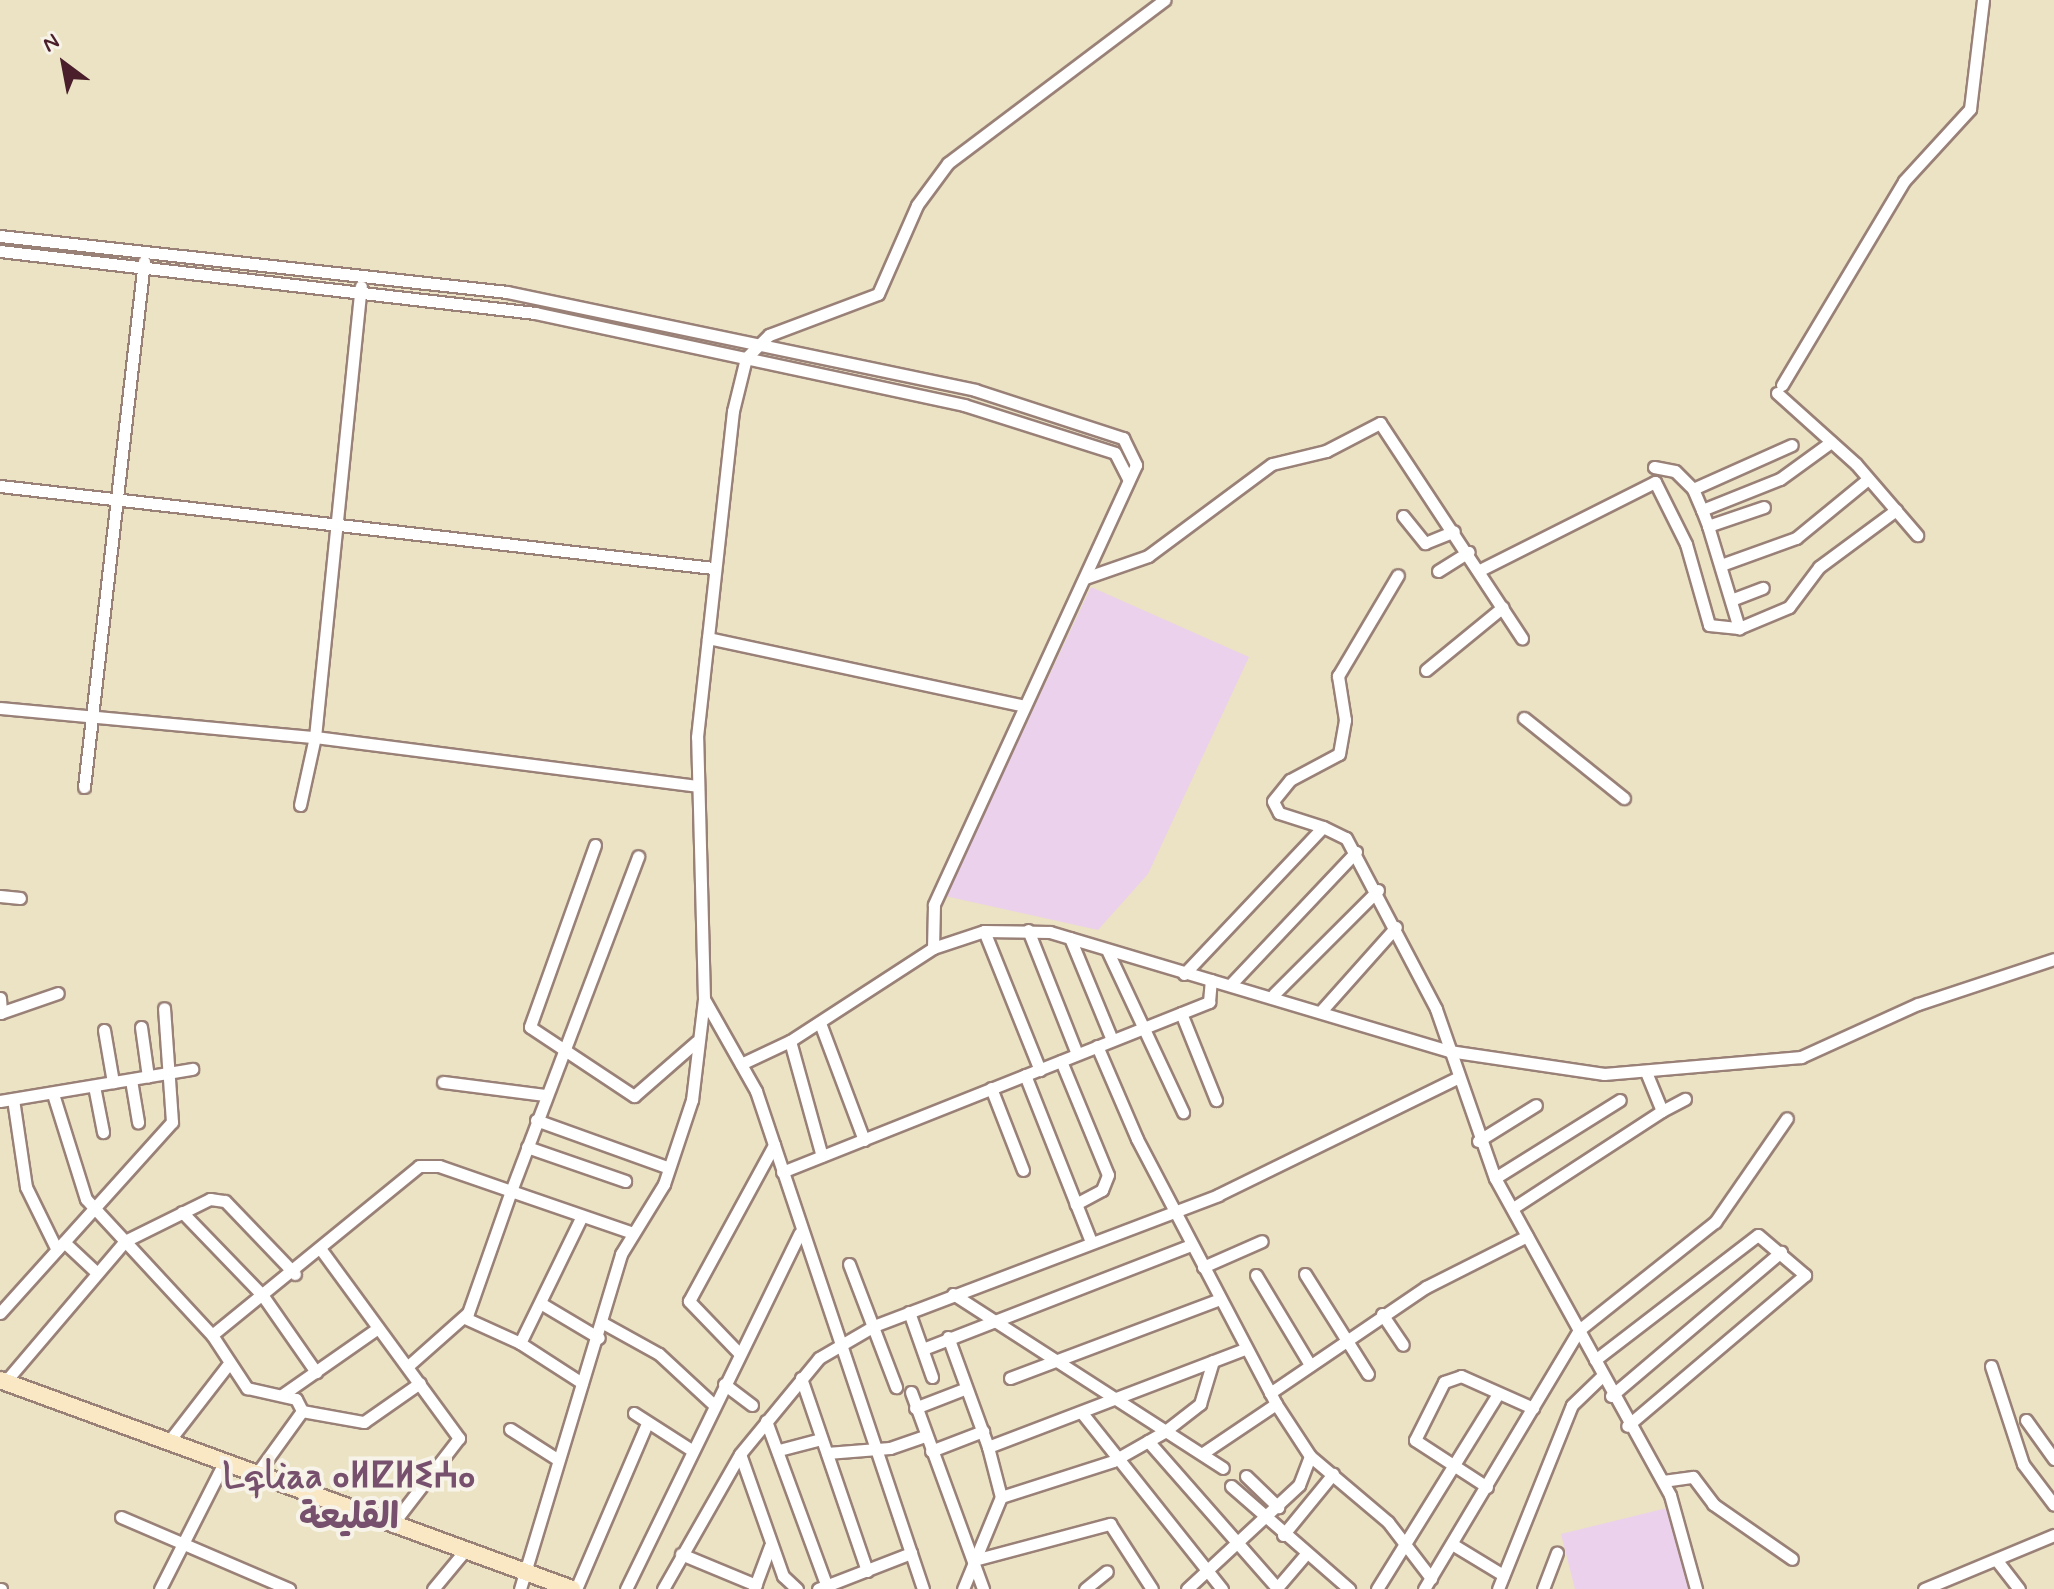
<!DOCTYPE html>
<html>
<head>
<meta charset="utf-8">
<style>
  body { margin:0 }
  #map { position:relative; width:2054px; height:1589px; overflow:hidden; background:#ebe3c4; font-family:Mynerve,"Playpen Sans Arabic","Noto Sans Tifinagh",sans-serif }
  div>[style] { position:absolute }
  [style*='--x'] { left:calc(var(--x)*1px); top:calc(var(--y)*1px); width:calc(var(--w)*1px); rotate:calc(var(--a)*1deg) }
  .built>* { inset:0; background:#ebd1eb }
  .roads { filter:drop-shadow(2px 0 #9a8178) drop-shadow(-2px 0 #9a8178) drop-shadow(0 2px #9a8178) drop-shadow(0 -2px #9a8178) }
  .street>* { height:11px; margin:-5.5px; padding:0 5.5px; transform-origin:5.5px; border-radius:5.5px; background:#fff }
  .secondary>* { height:16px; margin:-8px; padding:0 8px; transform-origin:8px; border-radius:8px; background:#fae7c3 }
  span { translate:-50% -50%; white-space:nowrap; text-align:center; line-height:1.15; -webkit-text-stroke:8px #f7f3e8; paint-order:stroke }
  .district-label { font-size:36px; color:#76506c; font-weight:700 }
  .north { position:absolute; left:24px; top:24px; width:80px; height:80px; -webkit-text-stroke:6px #f7f3e8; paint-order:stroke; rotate:328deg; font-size:22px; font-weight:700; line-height:32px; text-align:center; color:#4a1f2b }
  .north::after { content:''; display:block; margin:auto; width:28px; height:36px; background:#4a1f2b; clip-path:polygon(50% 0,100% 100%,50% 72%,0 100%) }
</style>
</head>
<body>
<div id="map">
  <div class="built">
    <div style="clip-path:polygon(1091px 587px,1249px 657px,1148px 874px,1098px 930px,945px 896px)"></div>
    <div style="clip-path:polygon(1667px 1508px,1689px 1589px,1575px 1589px,1561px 1534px)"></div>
  </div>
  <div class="roads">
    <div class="street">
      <div style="--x:0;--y:236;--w:510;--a:6.3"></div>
      <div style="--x:507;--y:292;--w:478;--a:11.8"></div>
      <div style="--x:975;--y:390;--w:156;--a:18"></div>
      <div style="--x:1123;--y:438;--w:30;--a:64"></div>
      <div style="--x:1136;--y:465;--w:484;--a:114.7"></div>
      <div style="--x:934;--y:905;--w:43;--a:91.3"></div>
      <div style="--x:0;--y:251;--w:539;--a:6.61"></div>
      <div style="--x:535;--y:313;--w:439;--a:12.1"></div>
      <div style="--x:964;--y:405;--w:158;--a:17.6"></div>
      <div style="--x:1115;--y:453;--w:29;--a:63"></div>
      <div style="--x:1782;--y:385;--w:238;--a:-59.1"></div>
      <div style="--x:1904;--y:181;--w:98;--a:-47.5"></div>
      <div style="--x:1970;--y:109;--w:110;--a:-83.2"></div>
      <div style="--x:1777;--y:393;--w:106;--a:41.9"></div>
      <div style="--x:1856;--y:464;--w:94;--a:49.3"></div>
      <div style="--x:1654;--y:467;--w:21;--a:11"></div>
      <div style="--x:1675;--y:471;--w:25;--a:45"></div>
      <div style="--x:1693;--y:489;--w:108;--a:-24"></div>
      <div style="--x:0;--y:486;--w:718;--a:6.56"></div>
      <div style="--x:1693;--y:489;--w:23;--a:67"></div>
      <div style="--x:1702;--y:510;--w:84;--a:-21.7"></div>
      <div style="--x:1780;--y:479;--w:63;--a:-36"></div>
      <div style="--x:1702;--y:510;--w:17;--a:69"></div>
      <div style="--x:1708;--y:526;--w:59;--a:-18.7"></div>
      <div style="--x:1403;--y:516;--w:35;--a:51"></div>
      <div style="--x:1425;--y:543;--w:31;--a:-22"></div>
      <div style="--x:1708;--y:526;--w:107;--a:73.1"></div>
      <div style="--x:1739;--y:628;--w:54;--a:-22.8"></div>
      <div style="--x:1789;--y:607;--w:50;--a:-53.1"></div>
      <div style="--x:1819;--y:567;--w:96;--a:-36.5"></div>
      <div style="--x:1721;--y:565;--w:80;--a:-19.8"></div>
      <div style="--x:1796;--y:538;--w:93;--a:-39.3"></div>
      <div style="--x:1480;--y:570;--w:196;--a:-26.7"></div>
      <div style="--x:1655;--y:482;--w:69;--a:63.4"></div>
      <div style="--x:1686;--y:544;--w:84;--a:74.1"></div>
      <div style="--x:1709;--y:625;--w:30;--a:6"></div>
      <div style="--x:1438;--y:571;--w:36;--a:-32"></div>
      <div style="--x:1085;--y:578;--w:67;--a:-19.2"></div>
      <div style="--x:1148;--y:556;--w:154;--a:-36.6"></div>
      <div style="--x:1272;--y:464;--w:56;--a:-13.5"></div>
      <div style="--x:1326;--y:451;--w:61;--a:-27.4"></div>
      <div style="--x:1380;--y:423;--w:258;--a:56.6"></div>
      <div style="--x:1731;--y:600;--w:34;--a:-21"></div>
      <div style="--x:708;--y:638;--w:323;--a:12.1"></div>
      <div style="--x:1426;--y:670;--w:99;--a:-39.3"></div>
      <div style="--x:0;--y:708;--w:316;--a:5.3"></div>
      <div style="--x:315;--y:737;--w:383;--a:7.3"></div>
      <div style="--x:1524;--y:718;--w:128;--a:38.7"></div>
      <div style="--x:84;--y:787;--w:529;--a:-83.49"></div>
      <div style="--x:300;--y:805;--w:70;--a:-77.6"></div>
      <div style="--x:315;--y:737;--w:453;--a:-84.2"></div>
      <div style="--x:1323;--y:827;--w:46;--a:-162.3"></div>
      <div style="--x:1279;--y:813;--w:13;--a:-117"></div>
      <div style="--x:1273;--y:801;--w:27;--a:-51"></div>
      <div style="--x:1290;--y:780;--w:55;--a:-28"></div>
      <div style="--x:1339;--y:754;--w:35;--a:-80"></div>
      <div style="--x:1345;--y:720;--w:45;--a:-99"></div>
      <div style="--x:1338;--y:676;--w:117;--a:-59.3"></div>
      <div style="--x:595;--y:845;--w:193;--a:109.7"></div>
      <div style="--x:530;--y:1027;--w:125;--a:33.6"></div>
      <div style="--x:634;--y:1096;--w:82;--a:-41.1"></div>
      <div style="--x:0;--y:896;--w:20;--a:6"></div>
      <div style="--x:1028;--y:930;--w:133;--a:68.4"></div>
      <div style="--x:984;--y:931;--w:150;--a:68.1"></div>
      <div style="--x:1070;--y:938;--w:110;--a:67.6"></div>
      <div style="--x:1108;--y:952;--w:177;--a:64.9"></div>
      <div style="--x:1184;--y:974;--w:202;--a:-46.6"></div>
      <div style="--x:1323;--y:827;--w:25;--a:26"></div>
      <div style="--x:1346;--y:838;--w:193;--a:62.2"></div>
      <div style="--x:1436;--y:1009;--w:179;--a:70.8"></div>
      <div style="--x:1495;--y:1178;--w:362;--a:61.1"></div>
      <div style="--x:1670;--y:1495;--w:98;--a:74.5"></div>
      <div style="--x:1231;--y:984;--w:182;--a:-46.6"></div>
      <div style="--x:1274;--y:994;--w:147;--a:-45"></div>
      <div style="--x:0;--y:998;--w:15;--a:86"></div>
      <div style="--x:704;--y:999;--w:106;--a:60.5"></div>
      <div style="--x:756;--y:1091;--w:525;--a:71.46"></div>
      <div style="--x:1322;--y:1010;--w:111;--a:-48.3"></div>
      <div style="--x:0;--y:1013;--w:61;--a:-19"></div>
      <div style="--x:1181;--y:1013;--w:94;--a:68.1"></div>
      <div style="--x:820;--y:1023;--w:125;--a:69.4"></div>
      <div style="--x:141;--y:1027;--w:50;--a:82"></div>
      <div style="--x:104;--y:1030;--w:53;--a:80.2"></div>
      <div style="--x:790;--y:1041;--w:119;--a:74.5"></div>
      <div style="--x:1097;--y:1046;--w:101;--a:66.7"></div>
      <div style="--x:1137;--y:1139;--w:299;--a:62.3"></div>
      <div style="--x:1276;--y:1404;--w:62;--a:56.8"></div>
      <div style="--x:1310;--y:1456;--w:102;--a:40.2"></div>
      <div style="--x:1388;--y:1522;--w:71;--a:52.5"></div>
      <div style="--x:1061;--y:1061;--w:123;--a:67.6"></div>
      <div style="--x:1108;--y:1175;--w:16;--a:112"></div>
      <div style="--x:1102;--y:1190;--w:30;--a:152"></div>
      <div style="--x:741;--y:1064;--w:54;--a:-25.1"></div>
      <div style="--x:790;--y:1041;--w:171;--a:-33"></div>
      <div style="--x:933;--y:948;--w:54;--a:-18.4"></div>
      <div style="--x:984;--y:931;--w:66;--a:0.9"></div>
      <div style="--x:1050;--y:932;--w:416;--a:16.6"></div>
      <div style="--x:1449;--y:1051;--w:157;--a:8.4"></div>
      <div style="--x:1604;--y:1074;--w:198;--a:-4.9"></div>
      <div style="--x:1801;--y:1057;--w:128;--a:-24.4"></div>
      <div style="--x:1918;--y:1004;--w:143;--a:-18.3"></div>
      <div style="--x:1646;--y:1072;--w:42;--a:67.7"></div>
      <div style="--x:1662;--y:1111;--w:26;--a:-28"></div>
      <div style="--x:1025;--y:1075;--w:180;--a:68.4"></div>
      <div style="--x:131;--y:1080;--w:43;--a:80.5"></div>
      <div style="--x:443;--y:1082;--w:103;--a:7.3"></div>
      <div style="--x:94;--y:1086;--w:47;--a:78.9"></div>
      <div style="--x:991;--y:1088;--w:88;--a:68.7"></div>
      <div style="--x:53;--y:1094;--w:110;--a:72.6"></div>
      <div style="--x:86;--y:1199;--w:185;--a:47.2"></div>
      <div style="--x:212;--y:1335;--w:64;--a:56.6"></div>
      <div style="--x:247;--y:1388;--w:50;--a:12.7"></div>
      <div style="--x:296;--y:1399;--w:13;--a:63"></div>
      <div style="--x:13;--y:1099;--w:89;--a:81.6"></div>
      <div style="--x:26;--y:1187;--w:70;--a:63.8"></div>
      <div style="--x:0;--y:1101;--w:195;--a:-9.5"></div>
      <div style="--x:536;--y:1120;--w:141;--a:19.8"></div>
      <div style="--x:1478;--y:1141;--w:68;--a:-31.8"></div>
      <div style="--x:527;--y:1147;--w:104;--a:19.1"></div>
      <div style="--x:782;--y:1172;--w:460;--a:-21.7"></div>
      <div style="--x:1209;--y:1002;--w:22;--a:-85"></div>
      <div style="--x:1495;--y:1178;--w:147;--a:-32"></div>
      <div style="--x:1513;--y:1208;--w:178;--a:-33.1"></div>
      <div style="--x:182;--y:1212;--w:117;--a:46"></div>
      <div style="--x:263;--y:1296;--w:93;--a:55.1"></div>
      <div style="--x:64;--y:1242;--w:45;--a:43.2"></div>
      <div style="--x:322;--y:1251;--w:232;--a:53.8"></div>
      <div style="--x:459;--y:1438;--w:106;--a:127.7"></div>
      <div style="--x:849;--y:1264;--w:132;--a:69.1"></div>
      <div style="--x:1203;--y:1267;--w:64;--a:-23.8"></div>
      <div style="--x:1305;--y:1274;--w:118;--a:57.8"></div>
      <div style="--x:1256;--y:1275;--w:105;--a:59"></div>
      <div style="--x:953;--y:1294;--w:321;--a:32.8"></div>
      <div style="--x:542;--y:1304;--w:66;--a:30.8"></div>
      <div style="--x:909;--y:1312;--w:69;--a:70.5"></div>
      <div style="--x:0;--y:1313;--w:257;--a:-48"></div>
      <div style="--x:172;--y:1122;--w:114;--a:-94"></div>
      <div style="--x:1382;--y:1314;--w:37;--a:56"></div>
      <div style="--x:465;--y:1318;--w:60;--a:24.4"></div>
      <div style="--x:603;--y:1323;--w:64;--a:29"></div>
      <div style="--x:659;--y:1354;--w:75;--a:42.8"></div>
      <div style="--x:212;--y:1335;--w:267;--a:-39.2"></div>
      <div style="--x:419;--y:1166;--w:20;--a:0"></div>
      <div style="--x:439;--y:1166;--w:76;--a:19.1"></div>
      <div style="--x:511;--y:1191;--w:358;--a:-69.2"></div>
      <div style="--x:948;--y:1337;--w:117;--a:70"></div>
      <div style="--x:923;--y:1349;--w:287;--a:-21.2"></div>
      <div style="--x:738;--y:1352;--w:71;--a:-133.9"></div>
      <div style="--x:689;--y:1301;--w:178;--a:-61.4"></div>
      <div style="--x:1595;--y:1360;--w:205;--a:-37.5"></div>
      <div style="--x:1758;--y:1235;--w:62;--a:40.4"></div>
      <div style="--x:1805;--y:1275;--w:233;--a:139.7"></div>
      <div style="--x:408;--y:1366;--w:80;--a:-41.5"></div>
      <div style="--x:468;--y:1313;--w:129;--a:-70.6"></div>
      <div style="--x:511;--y:1191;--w:129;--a:19"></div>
      <div style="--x:1991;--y:1366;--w:103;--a:71.9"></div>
      <div style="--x:2023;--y:1464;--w:51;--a:52.9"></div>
      <div style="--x:801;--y:1378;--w:204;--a:71.1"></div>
      <div style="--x:1010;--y:1378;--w:224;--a:-20.6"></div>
      <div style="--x:5;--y:1382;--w:185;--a:-49.6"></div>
      <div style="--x:125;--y:1241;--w:95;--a:-26.3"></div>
      <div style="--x:210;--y:1199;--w:15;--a:8"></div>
      <div style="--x:225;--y:1201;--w:101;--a:46.2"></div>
      <div style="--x:582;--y:1383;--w:74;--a:-147.2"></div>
      <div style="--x:520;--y:1343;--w:141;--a:-64"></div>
      <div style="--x:724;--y:1384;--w:35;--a:37"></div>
      <div style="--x:911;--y:1392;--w:210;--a:69.9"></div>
      <div style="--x:1270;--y:1393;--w:189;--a:-34.2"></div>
      <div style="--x:1426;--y:1287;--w:113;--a:-26.8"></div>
      <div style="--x:282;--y:1395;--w:117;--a:-34.9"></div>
      <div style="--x:1611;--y:1396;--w:223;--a:-40.3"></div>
      <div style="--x:915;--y:1408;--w:53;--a:-21.2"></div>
      <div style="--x:302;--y:1411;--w:63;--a:10.1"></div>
      <div style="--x:364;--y:1422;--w:68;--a:-34.9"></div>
      <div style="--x:634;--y:1413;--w:70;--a:32.8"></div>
      <div style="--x:1082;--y:1413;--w:225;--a:51.5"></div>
      <div style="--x:2026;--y:1420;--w:48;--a:54.3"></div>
      <div style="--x:766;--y:1421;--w:177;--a:69.8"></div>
      <div style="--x:510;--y:1429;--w:56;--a:32.6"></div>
      <div style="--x:169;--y:1441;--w:95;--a:-52.3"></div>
      <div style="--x:1148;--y:1441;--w:196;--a:48.7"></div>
      <div style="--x:779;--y:1450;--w:43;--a:-14.7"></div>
      <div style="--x:931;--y:1451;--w:56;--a:-21"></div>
      <div style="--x:827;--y:1453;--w:63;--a:-4.5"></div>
      <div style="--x:890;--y:1448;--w:36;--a:-19"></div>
      <div style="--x:1203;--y:1453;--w:88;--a:-33.9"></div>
      <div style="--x:258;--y:1472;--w:75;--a:-54.2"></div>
      <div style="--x:1246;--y:1476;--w:45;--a:44.1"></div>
      <div style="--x:1663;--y:1481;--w:30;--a:-8"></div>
      <div style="--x:1693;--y:1477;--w:34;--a:53"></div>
      <div style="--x:1713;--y:1504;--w:96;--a:34.8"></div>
      <div style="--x:1231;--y:1486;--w:157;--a:41.1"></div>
      <div style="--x:1487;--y:1487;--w:86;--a:-146.9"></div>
      <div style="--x:1415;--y:1440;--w:65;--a:-63.4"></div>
      <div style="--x:1444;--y:1382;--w:18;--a:-19"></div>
      <div style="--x:1461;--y:1376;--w:79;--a:24"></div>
      <div style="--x:1001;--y:1497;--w:118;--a:-17.8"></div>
      <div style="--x:1113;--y:1461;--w:59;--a:-29.6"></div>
      <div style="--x:1164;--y:1432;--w:46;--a:-37.9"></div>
      <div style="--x:1200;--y:1404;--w:45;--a:-73.2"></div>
      <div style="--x:121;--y:1517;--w:183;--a:23.2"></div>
      <div style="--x:1283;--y:1535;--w:79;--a:-50.7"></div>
      <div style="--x:1452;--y:1544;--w:60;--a:31.3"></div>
      <div style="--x:681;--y:1554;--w:81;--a:22.5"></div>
      <div style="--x:978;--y:1559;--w:137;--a:-14.9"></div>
      <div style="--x:1110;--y:1524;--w:77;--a:57.1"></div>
      <div style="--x:1998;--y:1562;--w:34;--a:52"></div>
      <div style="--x:0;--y:1589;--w:1;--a:0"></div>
      <div style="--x:160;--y:1589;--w:144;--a:-63.1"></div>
      <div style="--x:433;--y:1589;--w:53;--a:-50.3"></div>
      <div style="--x:520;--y:1589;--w:350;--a:-73.2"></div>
      <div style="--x:621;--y:1254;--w:82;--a:-58.4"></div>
      <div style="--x:664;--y:1184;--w:89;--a:-71.6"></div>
      <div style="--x:692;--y:1100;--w:102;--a:-83.2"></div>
      <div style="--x:704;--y:999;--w:262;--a:-91.5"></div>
      <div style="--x:697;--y:737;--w:328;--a:-83.7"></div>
      <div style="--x:733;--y:411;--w:55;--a:-76.2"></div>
      <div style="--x:746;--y:358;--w:33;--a:-45"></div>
      <div style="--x:769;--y:335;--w:116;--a:-20.6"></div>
      <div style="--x:878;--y:294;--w:97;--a:-66.3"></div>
      <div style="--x:917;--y:205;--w:52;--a:-53.6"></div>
      <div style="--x:948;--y:163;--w:271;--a:-37"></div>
      <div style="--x:576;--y:1589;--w:181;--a:-66.8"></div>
      <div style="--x:626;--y:1589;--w:396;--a:-64"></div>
      <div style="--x:663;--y:1589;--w:155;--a:-60.3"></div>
      <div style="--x:754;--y:1589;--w:46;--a:-69.6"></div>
      <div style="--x:797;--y:1589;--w:19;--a:-137"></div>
      <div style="--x:783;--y:1576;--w:129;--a:-109.4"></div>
      <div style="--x:740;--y:1454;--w:124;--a:-50.5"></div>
      <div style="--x:819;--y:1358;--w:64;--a:-30.2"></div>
      <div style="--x:874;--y:1326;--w:368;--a:-20.8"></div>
      <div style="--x:1218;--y:1195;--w:264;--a:-26.1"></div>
      <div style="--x:818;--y:1589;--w:100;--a:-21.2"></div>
      <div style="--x:963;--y:1589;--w:100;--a:-67.6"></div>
      <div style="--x:1001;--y:1497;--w:52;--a:-104.6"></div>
      <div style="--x:988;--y:1447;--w:275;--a:-20.9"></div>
      <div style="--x:1085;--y:1589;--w:28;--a:-39"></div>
      <div style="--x:1187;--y:1589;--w:153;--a:-42.9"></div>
      <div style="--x:1299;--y:1485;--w:31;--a:-69"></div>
      <div style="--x:1276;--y:1589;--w:45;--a:-49.5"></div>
      <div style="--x:1377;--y:1589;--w:229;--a:-58.2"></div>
      <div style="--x:1424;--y:1589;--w:302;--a:-59.1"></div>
      <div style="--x:1579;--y:1330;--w:174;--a:-38.5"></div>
      <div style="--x:1715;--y:1222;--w:126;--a:-55.3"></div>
      <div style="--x:1498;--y:1589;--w:198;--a:-68.1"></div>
      <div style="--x:1572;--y:1405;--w:40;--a:-44"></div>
      <div style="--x:1543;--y:1589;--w:39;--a:-69"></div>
      <div style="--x:1924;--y:1589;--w:141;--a:-22.6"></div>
    </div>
    <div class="secondary">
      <div style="--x:0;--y:1380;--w:609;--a:20.07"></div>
    </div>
  </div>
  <div class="district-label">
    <span style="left:349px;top:1498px">Lqliaa ⴰⵍⵇⵍⵉⵄⴰ<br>القليعة</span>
  </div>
  <div class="north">N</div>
</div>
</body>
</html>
